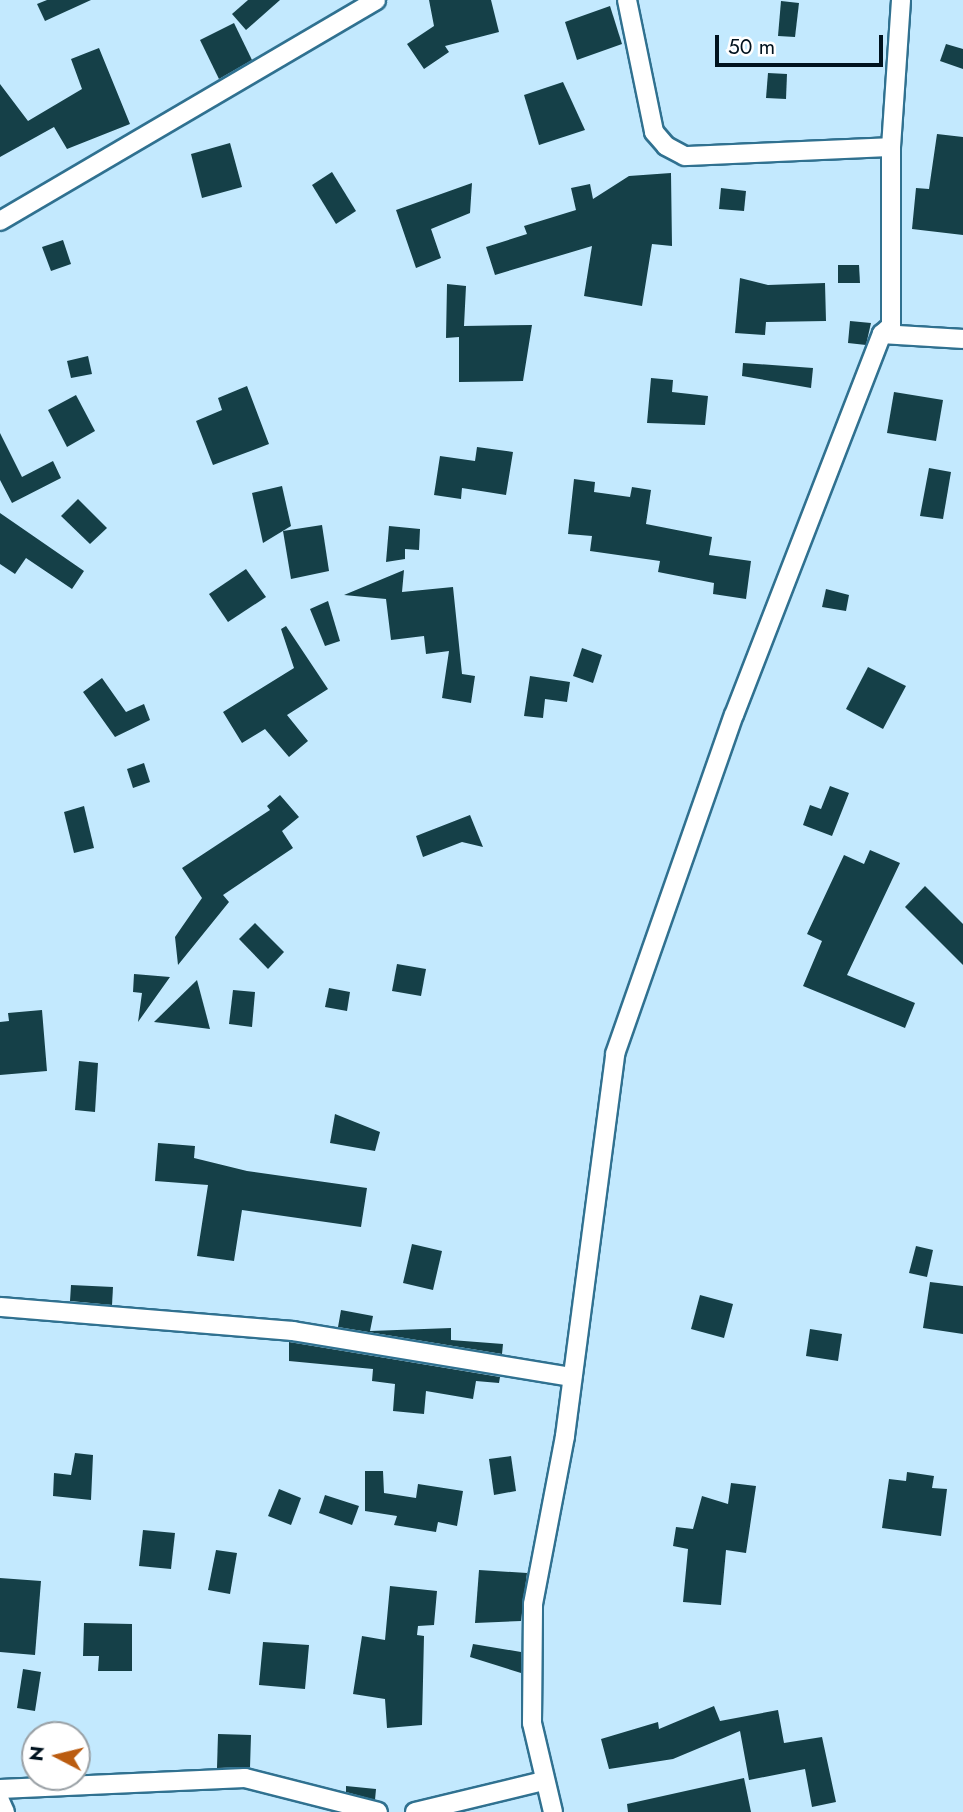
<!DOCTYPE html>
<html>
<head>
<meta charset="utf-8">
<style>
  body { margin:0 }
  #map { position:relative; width:963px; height:1812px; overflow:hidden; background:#c3e9fe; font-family:Jost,sans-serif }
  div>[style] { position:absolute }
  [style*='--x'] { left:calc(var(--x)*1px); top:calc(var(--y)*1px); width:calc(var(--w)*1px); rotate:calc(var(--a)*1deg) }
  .building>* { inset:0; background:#154048 }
  .roads { filter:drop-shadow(2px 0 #307190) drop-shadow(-2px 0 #307190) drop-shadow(0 2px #307190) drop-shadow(0 -2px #307190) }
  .minor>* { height:18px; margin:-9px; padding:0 9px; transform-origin:9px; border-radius:9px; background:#fff }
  span { translate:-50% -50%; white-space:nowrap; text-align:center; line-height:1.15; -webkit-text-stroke:7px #fff; paint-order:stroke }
  .north { position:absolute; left:21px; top:1721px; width:70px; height:70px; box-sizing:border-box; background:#fff; border:2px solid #99a0a5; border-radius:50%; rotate:277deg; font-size:19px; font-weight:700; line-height:28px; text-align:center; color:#00121e }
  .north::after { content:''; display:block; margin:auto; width:24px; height:32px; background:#bb5c10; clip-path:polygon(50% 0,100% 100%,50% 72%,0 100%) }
  .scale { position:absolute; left:715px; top:35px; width:168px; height:32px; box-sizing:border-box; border:4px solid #00121e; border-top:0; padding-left:9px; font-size:21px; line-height:24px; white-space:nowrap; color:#00121e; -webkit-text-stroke:5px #fff; paint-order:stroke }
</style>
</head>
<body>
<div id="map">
  <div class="building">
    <div style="clip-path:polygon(47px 0,91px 0,45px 21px,37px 4px)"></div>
    <div style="clip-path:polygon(248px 0,280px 0,246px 30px,232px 14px)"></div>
    <div style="clip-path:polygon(429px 0,491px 0,499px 32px,445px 46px,449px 52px,424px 69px,407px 44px,434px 26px)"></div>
    <div style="clip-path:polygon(781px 1px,799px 3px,795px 37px,778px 36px)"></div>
    <div style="clip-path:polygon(610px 6px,622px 44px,577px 60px,565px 22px)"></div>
    <div style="clip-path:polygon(234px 23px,252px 60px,219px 79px,200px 40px)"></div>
    <div style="clip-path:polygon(946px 44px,963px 49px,963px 69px,940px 61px)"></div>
    <div style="clip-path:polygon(99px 48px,130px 124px,67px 149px,54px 127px,0 157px,0 84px,28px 121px,82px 89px,71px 59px)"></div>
    <div style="clip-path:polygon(768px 73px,787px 74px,786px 99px,766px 98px)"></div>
    <div style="clip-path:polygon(563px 82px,585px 130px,539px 145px,524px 95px)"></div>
    <div style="clip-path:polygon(937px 134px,963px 137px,963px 235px,912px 229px,916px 188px,929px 189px)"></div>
    <div style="clip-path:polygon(230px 143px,242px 187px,202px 198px,191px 154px)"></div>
    <div style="clip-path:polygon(332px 172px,356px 211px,336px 224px,312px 185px)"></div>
    <div style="clip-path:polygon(671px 173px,672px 246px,652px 244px,642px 306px,584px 296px,592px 246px,495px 275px,486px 247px,527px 234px,524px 226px,576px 210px,571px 188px,590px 184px,593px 199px,629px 176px)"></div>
    <div style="clip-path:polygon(472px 183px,470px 213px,431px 229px,441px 258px,416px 268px,396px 210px)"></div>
    <div style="clip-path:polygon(721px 188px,746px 191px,744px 211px,719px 209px)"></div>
    <div style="clip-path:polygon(63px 240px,71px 264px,51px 271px,42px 247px)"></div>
    <div style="clip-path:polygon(838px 265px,859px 265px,860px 283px,838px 283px)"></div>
    <div style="clip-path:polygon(740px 278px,768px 285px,825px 283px,826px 321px,766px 322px,765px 335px,735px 333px)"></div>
    <div style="clip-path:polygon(447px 284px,466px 286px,464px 326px,532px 325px,523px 381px,459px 382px,459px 337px,446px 338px)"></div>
    <div style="clip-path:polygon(850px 321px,871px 323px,866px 345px,848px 343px)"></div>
    <div style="clip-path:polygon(88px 356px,92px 374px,71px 378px,67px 361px)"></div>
    <div style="clip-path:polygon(743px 363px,813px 368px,811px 388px,742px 376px)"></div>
    <div style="clip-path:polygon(651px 378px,673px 380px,672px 392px,708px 396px,705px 425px,647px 423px)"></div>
    <div style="clip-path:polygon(247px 386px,269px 444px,213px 465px,196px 421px,222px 410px,218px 398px)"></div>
    <div style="clip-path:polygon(894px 392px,943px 400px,936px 441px,887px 433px)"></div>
    <div style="clip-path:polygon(76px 395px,95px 431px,67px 447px,48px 410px)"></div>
    <div style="clip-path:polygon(0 433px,22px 477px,53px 461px,61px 478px,12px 503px,0 480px)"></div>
    <div style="clip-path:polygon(477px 447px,513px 452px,506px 495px,462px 488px,461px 499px,434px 495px,440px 456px,475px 461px)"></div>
    <div style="clip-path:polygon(929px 468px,951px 472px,943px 519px,920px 516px)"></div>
    <div style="clip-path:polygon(574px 479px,595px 482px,594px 492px,630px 497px,632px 487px,651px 490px,646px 524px,712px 537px,709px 555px,751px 561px,746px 599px,713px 594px,714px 583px,658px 572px,660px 561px,590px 551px,592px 536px,568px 534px)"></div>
    <div style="clip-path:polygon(282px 486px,291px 526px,263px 543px,252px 493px)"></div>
    <div style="clip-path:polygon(78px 499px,107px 528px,90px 544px,61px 516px)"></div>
    <div style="clip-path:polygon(0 513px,84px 571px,72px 589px,26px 558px,15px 574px,0 564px)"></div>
    <div style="clip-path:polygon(322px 525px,329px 571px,291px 579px,283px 531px)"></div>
    <div style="clip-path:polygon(389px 526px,420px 529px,419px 550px,405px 549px,405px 559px,386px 562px)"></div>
    <div style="clip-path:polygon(246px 569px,266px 597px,228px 622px,209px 594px)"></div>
    <div style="clip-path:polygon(404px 570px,402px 592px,453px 587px,462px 674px,475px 676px,471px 703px,442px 698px,449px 651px,426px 654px,424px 636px,391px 640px,386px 599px,344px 595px)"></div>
    <div style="clip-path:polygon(826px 589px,849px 595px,846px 611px,822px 607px)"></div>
    <div style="clip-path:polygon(328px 601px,340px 641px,325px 646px,310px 609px)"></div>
    <div style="clip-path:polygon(286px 626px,328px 689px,287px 715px,308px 741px,289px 757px,265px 729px,242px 743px,223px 712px,294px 668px,281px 629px)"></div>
    <div style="clip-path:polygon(582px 648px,602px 655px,593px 683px,573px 676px)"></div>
    <div style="clip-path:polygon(868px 667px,906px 686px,883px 729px,846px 709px)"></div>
    <div style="clip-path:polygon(530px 676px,570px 682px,567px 702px,545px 699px,543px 718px,524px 716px)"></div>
    <div style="clip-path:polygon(102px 678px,126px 712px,144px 704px,150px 720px,115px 737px,83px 692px)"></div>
    <div style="clip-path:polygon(144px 763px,150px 782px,133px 788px,127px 769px)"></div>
    <div style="clip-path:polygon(830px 786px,849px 793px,832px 836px,803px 825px,810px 805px,821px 809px)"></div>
    <div style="clip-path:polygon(280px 795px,299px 817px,282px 831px,293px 848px,223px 895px,229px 902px,178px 965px,175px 937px,202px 898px,182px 868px,270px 810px,267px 806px)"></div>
    <div style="clip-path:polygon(84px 806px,94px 848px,74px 853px,64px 812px)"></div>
    <div style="clip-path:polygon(470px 815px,483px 847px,462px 842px,423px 857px,416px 836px)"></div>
    <div style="clip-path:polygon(870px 850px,900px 863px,847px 975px,915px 1003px,905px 1028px,803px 986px,822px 941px,807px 934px,844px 855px,864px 864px)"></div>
    <div style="clip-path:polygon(925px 886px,963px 924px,963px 965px,905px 907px)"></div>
    <div style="clip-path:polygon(255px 923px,284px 952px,268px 969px,239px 939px)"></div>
    <div style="clip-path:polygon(397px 964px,426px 969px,421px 996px,392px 991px)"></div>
    <div style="clip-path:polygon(134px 974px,170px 977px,138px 1022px,142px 993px,133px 992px)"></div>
    <div style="clip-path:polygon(197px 980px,210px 1029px,154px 1022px)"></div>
    <div style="clip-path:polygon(329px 988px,350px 992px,347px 1011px,325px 1007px)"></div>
    <div style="clip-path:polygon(233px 990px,255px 992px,252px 1027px,229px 1024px)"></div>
    <div style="clip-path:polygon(42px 1010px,47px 1071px,0 1075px,0 1022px,9px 1021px,8px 1013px)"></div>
    <div style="clip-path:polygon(79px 1061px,98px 1063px,95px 1112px,75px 1110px)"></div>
    <div style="clip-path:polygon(335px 1114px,380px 1132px,375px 1151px,330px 1143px)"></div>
    <div style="clip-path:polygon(158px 1143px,195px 1146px,194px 1158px,247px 1171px,367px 1188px,361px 1227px,242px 1210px,234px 1261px,197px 1256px,208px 1185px,155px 1181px)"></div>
    <div style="clip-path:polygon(412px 1244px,442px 1251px,433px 1290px,403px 1283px)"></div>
    <div style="clip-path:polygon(916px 1246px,933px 1250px,927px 1277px,909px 1273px)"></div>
    <div style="clip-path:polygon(930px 1282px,963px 1286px,963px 1334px,923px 1328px)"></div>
    <div style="clip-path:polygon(71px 1285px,113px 1287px,112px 1305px,70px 1301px)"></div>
    <div style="clip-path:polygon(700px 1295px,733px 1304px,724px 1338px,691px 1329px)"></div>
    <div style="clip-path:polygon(341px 1310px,373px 1316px,370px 1331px,451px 1328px,451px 1340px,503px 1344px,502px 1354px,338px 1327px)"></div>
    <div style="clip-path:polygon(810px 1329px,842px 1334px,838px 1361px,806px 1356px)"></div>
    <div style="clip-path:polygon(289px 1342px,500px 1377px,499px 1383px,476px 1381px,473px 1399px,426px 1391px,424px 1414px,393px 1411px,395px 1384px,372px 1381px,373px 1369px,289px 1361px)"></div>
    <div style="clip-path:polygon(75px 1453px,93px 1455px,91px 1500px,53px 1496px,54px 1473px,71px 1475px)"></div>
    <div style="clip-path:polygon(511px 1456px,516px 1491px,494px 1495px,489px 1459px)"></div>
    <div style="clip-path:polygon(365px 1471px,383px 1471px,384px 1493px,416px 1498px,418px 1484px,463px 1491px,457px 1526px,438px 1522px,436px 1532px,394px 1525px,397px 1516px,365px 1511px)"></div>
    <div style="clip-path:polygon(907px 1472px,934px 1476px,932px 1488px,947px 1489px,941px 1536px,882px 1528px,889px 1479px,906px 1481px)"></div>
    <div style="clip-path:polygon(731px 1483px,756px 1486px,746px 1553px,726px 1550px,721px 1605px,683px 1602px,688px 1549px,673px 1546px,676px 1527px,693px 1529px,702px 1496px,728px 1504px)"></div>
    <div style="clip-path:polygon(279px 1489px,301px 1498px,291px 1525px,268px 1516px)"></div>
    <div style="clip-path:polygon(325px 1495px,359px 1506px,352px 1525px,319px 1513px)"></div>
    <div style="clip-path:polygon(143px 1530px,175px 1533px,171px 1569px,139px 1566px)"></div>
    <div style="clip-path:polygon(216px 1550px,237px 1553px,230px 1594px,208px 1590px)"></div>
    <div style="clip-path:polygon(479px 1570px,527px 1573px,521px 1621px,475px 1623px)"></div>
    <div style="clip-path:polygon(0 1578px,41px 1581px,35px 1655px,0 1652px)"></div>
    <div style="clip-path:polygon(390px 1586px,437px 1591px,434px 1625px,418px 1626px,417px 1635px,424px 1636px,422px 1725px,387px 1728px,385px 1699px,353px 1694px,362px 1636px,385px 1640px)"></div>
    <div style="clip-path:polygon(84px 1623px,132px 1624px,132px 1671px,98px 1671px,99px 1656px,83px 1656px)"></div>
    <div style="clip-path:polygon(263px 1642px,309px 1645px,305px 1689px,259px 1685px)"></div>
    <div style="clip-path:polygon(473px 1644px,521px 1652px,521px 1673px,470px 1657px)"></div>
    <div style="clip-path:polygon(23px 1669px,41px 1672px,35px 1711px,17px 1708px)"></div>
    <div style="clip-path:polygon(714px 1706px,720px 1721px,778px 1710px,784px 1743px,822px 1737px,836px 1802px,812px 1807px,805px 1769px,749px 1780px,740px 1731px,673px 1759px,609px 1769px,601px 1739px,658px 1722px,659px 1729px)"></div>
    <div style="clip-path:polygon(218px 1734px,251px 1735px,250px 1767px,217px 1768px)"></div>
    <div style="clip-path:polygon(744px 1778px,751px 1812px,628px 1812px,627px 1804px)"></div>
    <div style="clip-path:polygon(346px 1786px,376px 1789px,375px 1800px,346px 1792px)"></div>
  </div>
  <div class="roads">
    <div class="minor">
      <div style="--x:627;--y:0;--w:135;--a:78.4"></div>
      <div style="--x:654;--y:132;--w:18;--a:49"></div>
      <div style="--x:666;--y:146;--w:21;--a:28"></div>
      <div style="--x:685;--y:156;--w:206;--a:-2.5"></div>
      <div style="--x:0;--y:221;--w:436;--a:-30.4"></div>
      <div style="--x:882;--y:334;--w:81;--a:3.5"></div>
      <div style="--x:0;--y:1307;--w:294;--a:4.7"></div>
      <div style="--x:293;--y:1331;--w:283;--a:9.4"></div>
      <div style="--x:0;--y:1789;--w:245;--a:-2.6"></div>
      <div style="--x:245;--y:1778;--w:137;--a:14.3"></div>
      <div style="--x:0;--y:1801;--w:12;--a:66"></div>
      <div style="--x:415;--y:1812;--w:132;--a:-13.6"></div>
      <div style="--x:553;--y:1812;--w:91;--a:-103.3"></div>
      <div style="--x:532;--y:1723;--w:119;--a:-89.5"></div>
      <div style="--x:533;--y:1604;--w:171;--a:-79.2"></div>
      <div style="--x:565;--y:1436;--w:385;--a:-82.5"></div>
      <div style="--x:615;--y:1054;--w:359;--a:-70.7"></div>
      <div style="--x:734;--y:715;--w:409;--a:-68.8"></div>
      <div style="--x:882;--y:334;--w:12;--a:-42"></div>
      <div style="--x:891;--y:326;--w:179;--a:-90"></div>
      <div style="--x:891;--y:147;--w:147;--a:-86.1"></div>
    </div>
  </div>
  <div class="north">N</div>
  <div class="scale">50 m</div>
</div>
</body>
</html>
